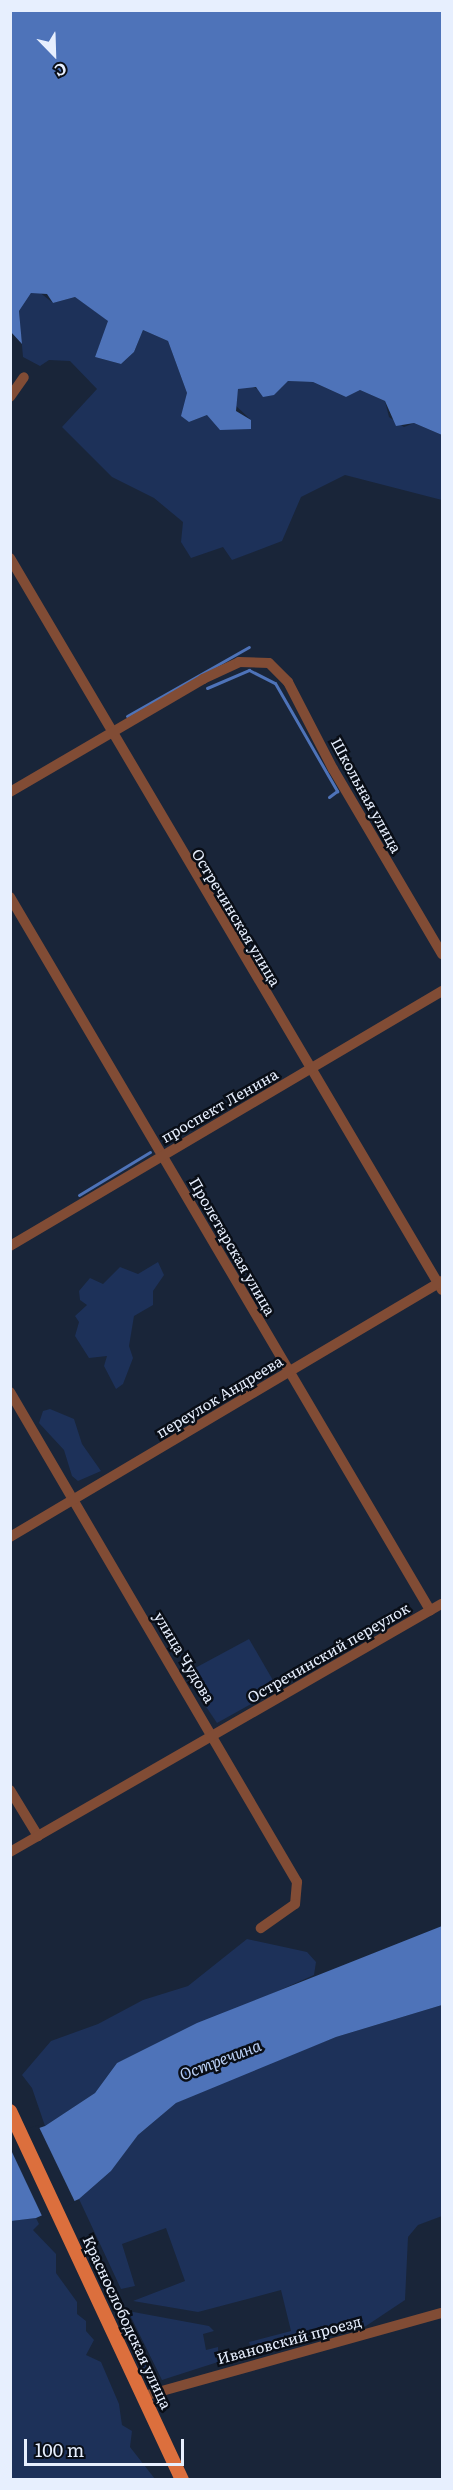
<!DOCTYPE html>
<html>
<head>
<meta charset="utf-8">
<style>
  body { margin:0 }
  #map { position:relative; width:453px; height:2490px; overflow:hidden; background:#192539; font-family:Literata,serif }
  div>[style] { position:absolute }
  [style*='--x'] { left:calc(var(--x)*1px); top:calc(var(--y)*1px); width:calc(var(--w)*1px); rotate:calc(var(--a)*1deg) }
  .green>* { inset:0; background:#1d3159 }
  .water>* { inset:0; background:#4e73b9 }
  .pier>* { inset:0; background:#192539 }
  .stream>* { height:3px; margin:-1.5px; padding:0 1.5px; transform-origin:1.5px; border-radius:1.5px; background:#4e73b9 }
  .minor>* { height:10px; margin:-5px; padding:0 5px; transform-origin:5px; border-radius:5px; background:#814c35 }
  .major>* { height:14px; margin:-7px; padding:0 7px; transform-origin:7px; border-radius:7px; background:#dc6f3d }
  span { translate:-50% -50%; white-space:nowrap; text-align:center; line-height:1.15; -webkit-text-stroke:5px #090e17; paint-order:stroke }
  .street-label { font-size:15px; color:#e7effe }
  .water-label { font-size:16px; color:#b9cff5; font-style:italic }
  .frame { position:absolute; inset:0; border:12px solid #e7effe; pointer-events:none }
  .north { position:absolute; left:24px; top:24px; width:60px; height:60px; -webkit-text-stroke:4px #090e17; paint-order:stroke; rotate:157deg; font-size:16px; font-weight:700; line-height:24px; text-align:center; color:#e7effe }
  .north::after { content:''; display:block; margin:auto; width:21px; height:27px; background:#e7effe; clip-path:polygon(50% 0,100% 100%,50% 72%,0 100%) }
  .scale { position:absolute; left:24px; top:2439px; width:160px; height:27px; box-sizing:border-box; border:3px solid #e7effe; border-top:0; padding-left:8px; font-size:18px; line-height:21px; white-space:nowrap; color:#e7effe; -webkit-text-stroke:4px #090e17; paint-order:stroke }
</style>
</head>
<body>
<div id="map">
  <div class="green">
    <div style="clip-path:polygon(38px 291px,53px 303px,75px 297px,109px 321px,95px 357px,121px 364px,134px 352px,143px 330px,168px 341px,187px 393px,189px 422px,207px 415px,251px 420px,235px 405px,238px 389px,247px 385px,274px 395px,288px 381px,313px 382px,346px 397px,360px 390px,385px 401px,389px 417px,404px 427px,414px 423px,442px 435px,442px 500px,345px 475px,301px 497px,282px 541px,232px 560px,223px 547px,191px 558px,181px 542px,183px 522px,154px 498px,112px 477px,62px 427px,97px 389px,70px 361px,49px 360px,40px 366px,23px 357px,19px 311px,31px 293px)"></div>
    <div style="clip-path:polygon(158px 1262px,164px 1275px,153px 1291px,153px 1305px,134px 1316px,129px 1346px,133px 1358px,123px 1384px,116px 1389px,104px 1366px,107px 1356px,89px 1358px,75px 1336px,79px 1322px,75px 1316px,87px 1305px,80px 1300px,79px 1291px,90px 1278px,103px 1284px,120px 1267px,138px 1274px)"></div>
    <div style="clip-path:polygon(50px 1409px,74px 1419px,82px 1444px,101px 1471px,78px 1481px,72px 1476px,64px 1450px,39px 1423px,43px 1411px)"></div>
    <div style="clip-path:polygon(249px 1639px,278px 1689px,217px 1723px,184px 1674px)"></div>
    <div style="clip-path:polygon(247px 1939px,307px 1952px,316px 1962px,314px 1975px,117px 2063px,95px 2093px,45px 2126px,32px 2088px,22px 2075px,51px 2041px,98px 2024px,143px 2000px,188px 1986px)"></div>
    <div style="clip-path:polygon(442px 2005px,442px 2216px,418px 2225px,408px 2237px,405px 2300px,363px 2328px,312px 2334px,297px 2344px,253px 2354px,249px 2342px,291px 2331px,281px 2290px,198px 2312px,133px 2301px,185px 2281px,166px 2228px,122px 2244px,135px 2286px,121px 2289px,79px 2199px,111px 2171px,138px 2135px,176px 2103px,216px 2084px,336px 2037px)"></div>
    <div style="clip-path:polygon(36px 2218px,39px 2224px,33px 2230px,56px 2254px,56px 2273px,77px 2302px,77px 2314px,86px 2321px,86px 2331px,94px 2340px,86px 2355px,101px 2362px,119px 2404px,122px 2425px,132px 2431px,130px 2447px,155px 2479px,11px 2479px,10px 2221px)"></div>
    <div style="clip-path:polygon(128px 2311px,209px 2326px,214px 2331px,203px 2334px,206px 2350px,218px 2347px,218px 2362px,162px 2380px)"></div>
    <div style="clip-path:polygon(124px 2313px,157px 2381px,146px 2376px,121px 2320px)"></div>
  </div>
  <div class="water">
    <div style="clip-path:polygon(10px 11px,442px 11px,442px 435px,414px 423px,396px 426px,385px 401px,360px 390px,346px 397px,313px 382px,288px 381px,274px 395px,263px 397px,256px 387px,238px 389px,236px 411px,251px 420px,251px 429px,220px 430px,207px 415px,189px 422px,181px 416px,187px 393px,168px 341px,143px 330px,134px 352px,121px 364px,95px 357px,108px 321px,75px 297px,53px 303px,47px 294px,31px 293px,19px 311px,22px 344px,11px 332px)"></div>
    <div style="clip-path:polygon(442px 1926px,442px 2005px,336px 2037px,176px 2103px,138px 2135px,111px 2171px,79px 2199px,36px 2218px,11px 2221px,10px 2138px,45px 2126px,95px 2093px,117px 2063px,197px 2023px)"></div>
  </div>
  <div class="pier">
    <div style="clip-path:polygon(38px 2125px,75px 2202px,43px 2218px,11px 2150px,10px 2135px)"></div>
  </div>
  <div class="stream">
    <div style="--x:207;--y:688;--w:46;--a:-23.2"></div>
    <div style="--x:249;--y:670;--w:29;--a:27"></div>
    <div style="--x:275;--y:683;--w:125;--a:60.1"></div>
    <div style="--x:337;--y:791;--w:10;--a:143"></div>
    <div style="--x:127;--y:716;--w:140;--a:-29.5"></div>
    <div style="--x:79;--y:1195;--w:83;--a:-31.2"></div>
  </div>
  <div class="minor">
    <div style="--x:10;--y:397;--w:24;--a:-55"></div>
    <div style="--x:10;--y:558;--w:850;--a:59.45"></div>
    <div style="--x:10;--y:792;--w:224;--a:-30.3"></div>
    <div style="--x:203;--y:679;--w:40;--a:-25"></div>
    <div style="--x:239;--y:662;--w:30;--a:2"></div>
    <div style="--x:269;--y:663;--w:27;--a:45"></div>
    <div style="--x:288;--y:682;--w:98;--a:62.7"></div>
    <div style="--x:333;--y:769;--w:215;--a:59.5"></div>
    <div style="--x:10;--y:897;--w:828;--a:59.5"></div>
    <div style="--x:10;--y:1246;--w:502;--a:-30.55"></div>
    <div style="--x:10;--y:1392;--w:568;--a:59.64"></div>
    <div style="--x:297;--y:1882;--w:22;--a:95"></div>
    <div style="--x:295;--y:1904;--w:42;--a:144.8"></div>
    <div style="--x:10;--y:1537;--w:502;--a:-30.65"></div>
    <div style="--x:10;--y:1790;--w:54;--a:58.7"></div>
    <div style="--x:10;--y:1852;--w:498;--a:-29.9"></div>
    <div style="--x:144;--y:2396;--w:309;--a:-15.6"></div>
  </div>
  <div class="major">
    <div style="--x:10;--y:2111;--w:407;--a:65"></div>
  </div>
  <div class="street-label">
    <span style="left:367px;top:795px;rotate:61deg">Школьная улица</span>
    <span style="left:237px;top:917px;rotate:59deg">Остречинская улица</span>
    <span style="left:219px;top:1105px;rotate:-30deg">проспект Ленина</span>
    <span style="left:233px;top:1246px;rotate:60deg">Пролетарская улица</span>
    <span style="left:219px;top:1396px;rotate:-31deg">переулок Андреева</span>
    <span style="left:328px;top:1652px;rotate:-30deg">Остречинский переулок</span>
    <span style="left:185px;top:1657px;rotate:59deg">улица Чудова</span>
    <span style="left:128px;top:2322px;rotate:65deg">Краснослободская улица</span>
    <span style="left:289px;top:2339px;rotate:-15deg">Ивановский проезд</span>
  </div>
  <div class="water-label">
    <span style="left:220px;top:2059px;rotate:-21deg">Остречина</span>
  </div>
  <div class="frame"></div>
  <div class="north">С</div>
  <div class="scale">100 m</div>
</div>
</body>
</html>
